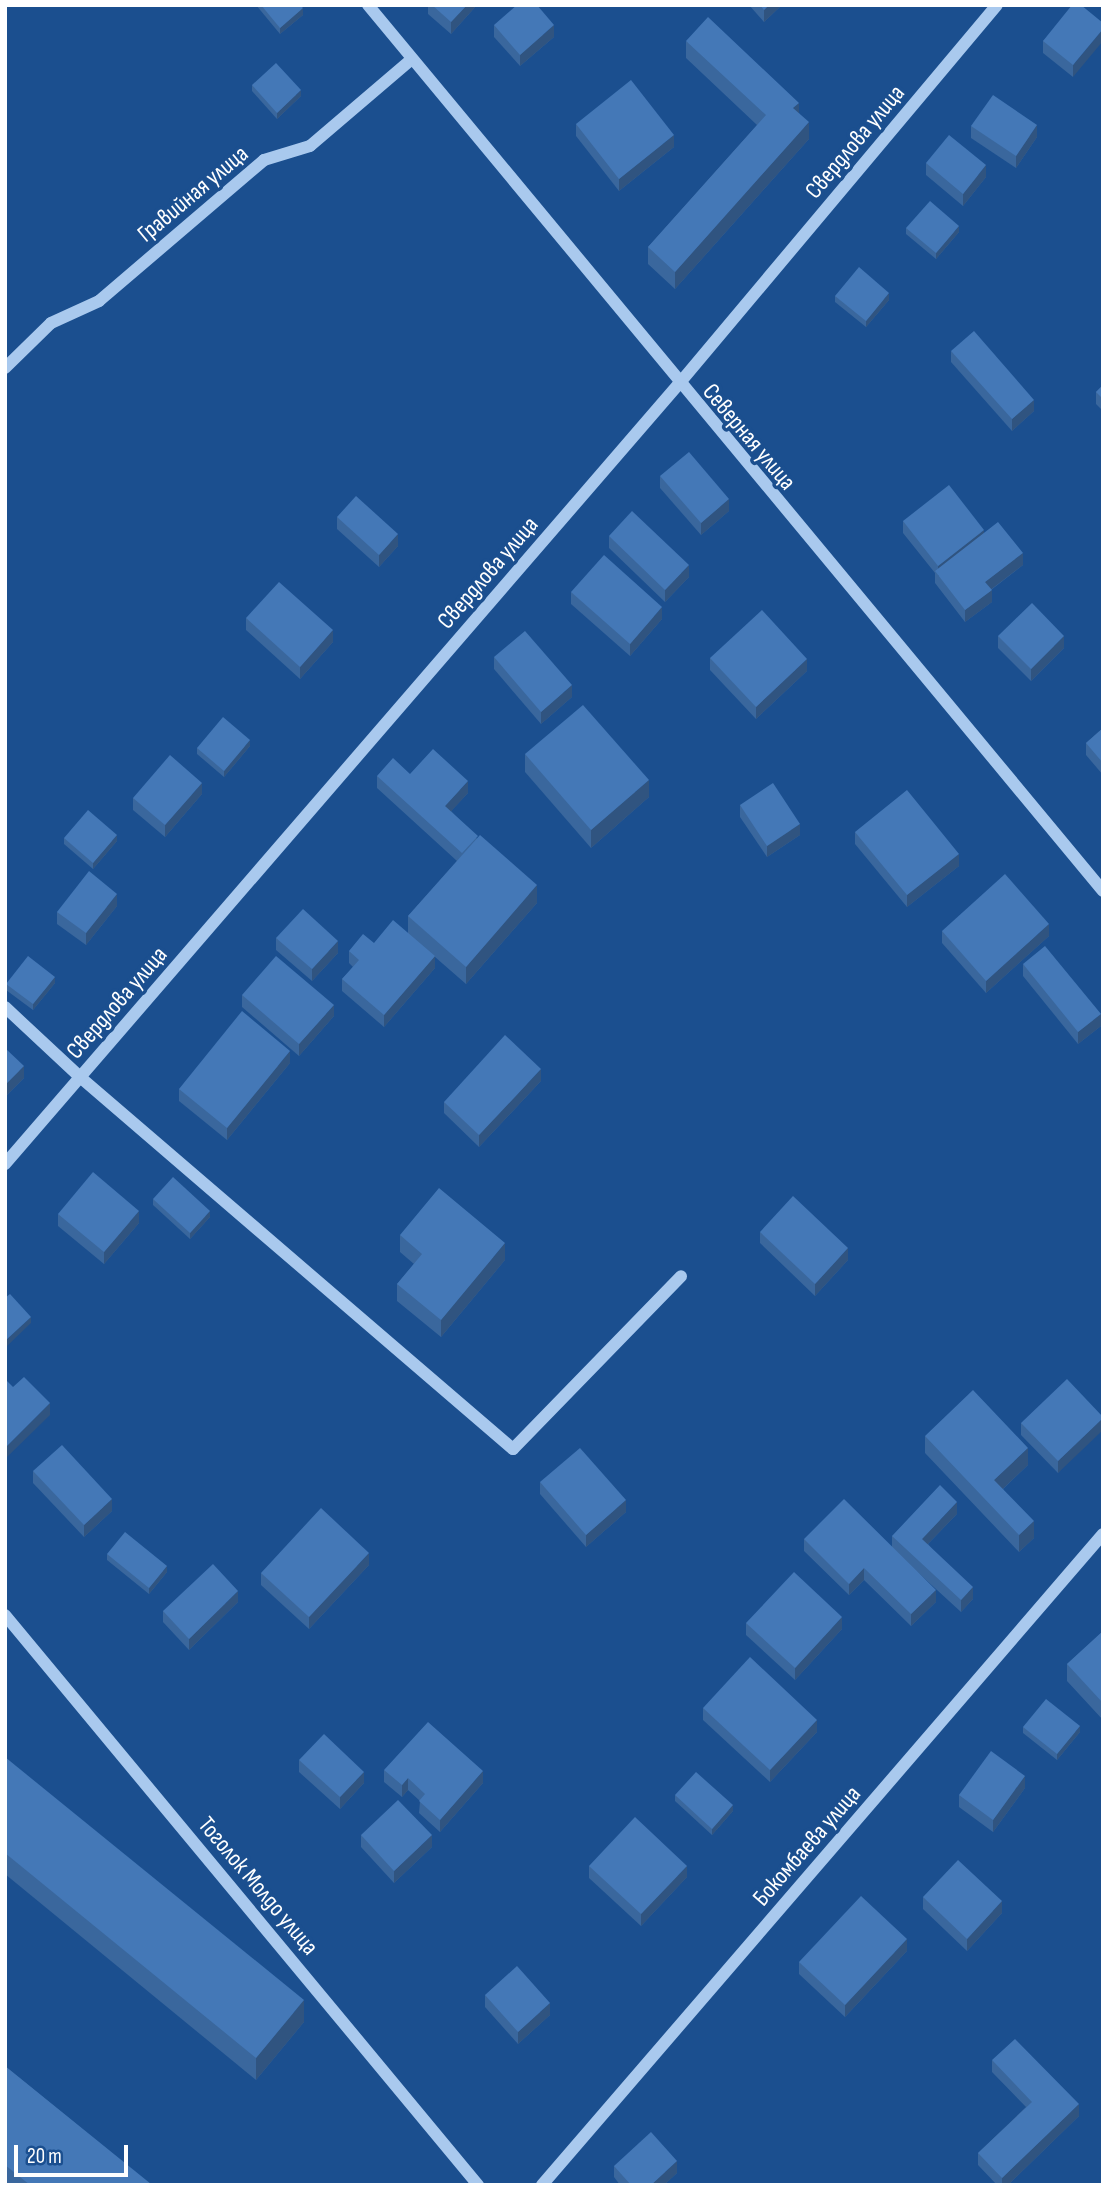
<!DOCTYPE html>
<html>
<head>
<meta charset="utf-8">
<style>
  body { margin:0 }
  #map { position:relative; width:1108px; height:2190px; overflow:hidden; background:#1b4f8f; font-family:"Sofia Sans Condensed",sans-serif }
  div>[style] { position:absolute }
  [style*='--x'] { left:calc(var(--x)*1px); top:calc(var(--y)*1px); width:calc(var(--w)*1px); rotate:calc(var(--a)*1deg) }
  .minor>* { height:12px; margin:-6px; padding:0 6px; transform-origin:6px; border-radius:6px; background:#a9c9ee }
  .wall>* { inset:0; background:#3a679d }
  .shaded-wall>* { inset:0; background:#305480 }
  .building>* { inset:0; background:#4478b7 }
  span { translate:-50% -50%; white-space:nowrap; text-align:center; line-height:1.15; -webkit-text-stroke:7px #1b4f8f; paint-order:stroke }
  .street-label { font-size:24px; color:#fff }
  .frame { position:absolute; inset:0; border:7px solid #fff; pointer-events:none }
  .scale { position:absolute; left:14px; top:2145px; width:114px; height:32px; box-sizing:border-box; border:4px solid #fff; border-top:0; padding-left:9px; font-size:21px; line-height:24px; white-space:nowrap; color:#fff; -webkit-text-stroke:5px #1b4f8f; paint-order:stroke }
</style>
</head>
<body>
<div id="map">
  <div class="minor">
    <div style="--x:368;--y:5;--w:1151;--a:50.32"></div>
    <div style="--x:5;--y:368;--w:64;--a:-44.4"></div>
    <div style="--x:51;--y:323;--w:53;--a:-24.6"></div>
    <div style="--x:99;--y:301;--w:217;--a:-40.5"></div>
    <div style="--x:264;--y:160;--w:48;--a:-16.9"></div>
    <div style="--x:310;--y:146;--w:134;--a:-40.5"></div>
    <div style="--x:5;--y:1007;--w:103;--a:43"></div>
    <div style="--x:80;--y:1077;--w:571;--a:40.67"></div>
    <div style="--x:513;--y:1449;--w:241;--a:-45.8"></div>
    <div style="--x:5;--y:1164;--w:1029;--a:-49.18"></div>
    <div style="--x:678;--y:385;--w:496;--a:-50"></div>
    <div style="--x:5;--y:1615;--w:741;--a:50.31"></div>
    <div style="--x:542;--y:2185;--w:859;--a:-49.25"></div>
  </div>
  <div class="wall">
    <div style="clip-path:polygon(256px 5px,300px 5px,303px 15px,280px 34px)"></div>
    <div style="clip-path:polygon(428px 5px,477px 5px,451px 34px,428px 14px)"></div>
    <div style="clip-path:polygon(749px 5px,782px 5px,764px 22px)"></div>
    <div style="clip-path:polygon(1081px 5px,1073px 77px,1043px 53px,1043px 41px)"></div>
    <div style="clip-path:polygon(494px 25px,554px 37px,520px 66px,494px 37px)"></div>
    <div style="clip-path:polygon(686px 41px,799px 113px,809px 139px,675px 289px,648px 264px,648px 247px,757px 125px,686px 58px)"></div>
    <div style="clip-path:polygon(252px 85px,301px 96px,277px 119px,252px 91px)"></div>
    <div style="clip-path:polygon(576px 124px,674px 147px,619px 191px,576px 136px)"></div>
    <div style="clip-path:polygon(971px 126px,1037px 137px,1016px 168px,971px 138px)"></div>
    <div style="clip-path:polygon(926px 163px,986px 177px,963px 206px,926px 175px)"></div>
    <div style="clip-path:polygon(906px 228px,959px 232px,936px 259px,906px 234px)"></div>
    <div style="clip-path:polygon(835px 296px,889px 300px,866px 327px,835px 302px)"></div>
    <div style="clip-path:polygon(951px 351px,1034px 411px,1012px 431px,951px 362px)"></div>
    <div style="clip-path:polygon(1103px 385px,1103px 411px,1096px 404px,1096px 392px)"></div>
    <div style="clip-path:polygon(660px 476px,729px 511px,701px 535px,660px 488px)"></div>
    <div style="clip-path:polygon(337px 517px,398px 546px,379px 567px,337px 529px)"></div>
    <div style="clip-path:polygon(903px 521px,984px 533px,1023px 565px,991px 590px,992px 602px,965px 622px,935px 583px,935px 573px,903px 533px)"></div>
    <div style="clip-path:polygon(609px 536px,689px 577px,665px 602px,609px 548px)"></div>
    <div style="clip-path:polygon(571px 592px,662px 619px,630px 656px,571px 604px)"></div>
    <div style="clip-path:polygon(246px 618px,333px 642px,300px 679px,246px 630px)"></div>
    <div style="clip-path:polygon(998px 636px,1064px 648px,1031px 681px,998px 648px)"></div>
    <div style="clip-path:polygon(494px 657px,572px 697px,541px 724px,494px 669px)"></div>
    <div style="clip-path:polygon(710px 658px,807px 671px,756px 719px,710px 670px)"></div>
    <div style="clip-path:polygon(1103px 728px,1103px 775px,1086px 755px,1086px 743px)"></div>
    <div style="clip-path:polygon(250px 746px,224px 777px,197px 754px,197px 748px)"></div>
    <div style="clip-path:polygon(525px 754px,649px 797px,591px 848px,525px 772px)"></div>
    <div style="clip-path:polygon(410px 774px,468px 793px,451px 811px,537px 903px,466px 984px,435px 957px,435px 968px,384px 1027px,342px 991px,342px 979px,353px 967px,349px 963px,349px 951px,408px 933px,408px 916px,457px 861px,377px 788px,377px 776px)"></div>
    <div style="clip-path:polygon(202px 794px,165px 837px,133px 810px,133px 798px)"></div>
    <div style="clip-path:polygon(740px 805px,800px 835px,767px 857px,740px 817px)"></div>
    <div style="clip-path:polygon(855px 832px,959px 866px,907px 907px,855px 844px)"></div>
    <div style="clip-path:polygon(64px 838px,117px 841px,93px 869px,64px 844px)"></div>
    <div style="clip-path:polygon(117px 906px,86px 945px,57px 924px,57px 912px)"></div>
    <div style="clip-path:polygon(942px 931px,1049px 936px,986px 993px,942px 943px)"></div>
    <div style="clip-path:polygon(276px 938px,338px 953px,312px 981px,276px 950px)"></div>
    <div style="clip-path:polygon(1023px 964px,1101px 1026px,1078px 1044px,1023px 976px)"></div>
    <div style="clip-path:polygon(55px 983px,33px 1010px,6px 990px,6px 984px)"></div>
    <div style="clip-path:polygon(242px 995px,334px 1016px,299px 1056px,242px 1007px)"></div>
    <div style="clip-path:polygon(5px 1048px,24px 1078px,7px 1095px,5px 1093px)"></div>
    <div style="clip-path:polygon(290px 1063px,227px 1140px,179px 1101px,179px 1089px)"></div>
    <div style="clip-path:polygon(541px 1081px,479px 1147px,444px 1113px,444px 1102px)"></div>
    <div style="clip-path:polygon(153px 1199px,210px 1217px,190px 1239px,153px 1205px)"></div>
    <div style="clip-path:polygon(58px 1214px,139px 1223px,104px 1264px,58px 1226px)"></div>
    <div style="clip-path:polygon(760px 1232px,848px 1260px,815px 1296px,760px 1243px)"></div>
    <div style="clip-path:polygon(400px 1235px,505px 1260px,441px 1337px,397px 1301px,397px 1284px,414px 1264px,400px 1252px)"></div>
    <div style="clip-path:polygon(1103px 1417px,1058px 1473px,1021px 1435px,1021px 1423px)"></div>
    <div style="clip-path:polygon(925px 1436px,1028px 1465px,1003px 1489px,1034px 1538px,1019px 1552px,925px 1453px)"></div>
    <div style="clip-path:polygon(33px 1471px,112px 1511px,84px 1537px,33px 1483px)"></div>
    <div style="clip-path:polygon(540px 1482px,626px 1512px,586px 1547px,540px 1494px)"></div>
    <div style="clip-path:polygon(957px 1514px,928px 1544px,973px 1599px,961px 1612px,913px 1568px,936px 1602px,911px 1626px,864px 1580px,849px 1595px,804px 1551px,804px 1539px,892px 1547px,892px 1536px)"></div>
    <div style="clip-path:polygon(107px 1554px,167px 1572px,149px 1594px,107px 1560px)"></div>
    <div style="clip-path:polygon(369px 1565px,309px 1629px,261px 1585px,261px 1573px)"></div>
    <div style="clip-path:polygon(238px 1602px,189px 1650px,163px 1622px,163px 1611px)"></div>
    <div style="clip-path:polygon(1103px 1616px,1103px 1720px,1067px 1681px,1067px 1664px,1101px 1633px,1101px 1619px)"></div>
    <div style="clip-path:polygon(746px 1623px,842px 1629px,795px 1680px,746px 1635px)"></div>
    <div style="clip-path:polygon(703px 1708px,817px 1732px,770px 1782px,703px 1720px)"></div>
    <div style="clip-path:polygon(1023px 1727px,1080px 1732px,1057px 1760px,1023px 1733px)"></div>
    <div style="clip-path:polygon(5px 1757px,304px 2022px,256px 2080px,5px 1874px)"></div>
    <div style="clip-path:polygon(299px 1760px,364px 1783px,340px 1809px,299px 1772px)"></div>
    <div style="clip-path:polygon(384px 1770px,483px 1783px,440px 1832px,419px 1813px,420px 1801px,408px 1790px,402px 1797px,384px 1782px)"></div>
    <div style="clip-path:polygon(1025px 1788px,993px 1832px,959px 1807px,959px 1795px)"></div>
    <div style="clip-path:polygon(675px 1795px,733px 1811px,712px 1835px,675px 1801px)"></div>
    <div style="clip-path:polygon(361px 1835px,432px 1847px,394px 1883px,361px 1847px)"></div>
    <div style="clip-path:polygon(589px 1866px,687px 1877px,641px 1926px,589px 1878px)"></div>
    <div style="clip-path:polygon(923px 1897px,1002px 1913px,967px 1951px,923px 1909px)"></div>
    <div style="clip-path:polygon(907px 1951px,845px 2017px,799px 1974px,799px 1962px)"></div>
    <div style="clip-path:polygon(485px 1995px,550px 2015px,518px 2044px,485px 2007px)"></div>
    <div style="clip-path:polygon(992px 2060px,1079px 2116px,1008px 2185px,997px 2185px,978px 2165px,978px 2153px,1026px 2107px,992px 2072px)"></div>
    <div style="clip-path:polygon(5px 2066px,151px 2185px,5px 2185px)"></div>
    <div style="clip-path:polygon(614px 2166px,677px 2173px,664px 2185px,620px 2185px,614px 2177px)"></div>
  </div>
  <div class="shaded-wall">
    <div style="clip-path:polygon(467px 5px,477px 5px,451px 34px,451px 22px)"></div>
    <div style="clip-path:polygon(769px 5px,782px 5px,764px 22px,764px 10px)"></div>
    <div style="clip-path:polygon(303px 8px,303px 15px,280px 34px,280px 28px)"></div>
    <div style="clip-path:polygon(554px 25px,554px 37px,520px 66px,520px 55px)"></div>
    <div style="clip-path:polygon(1103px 29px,1103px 41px,1073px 77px,1073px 65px)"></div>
    <div style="clip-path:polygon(301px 90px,301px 96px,277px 119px,277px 113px)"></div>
    <div style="clip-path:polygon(799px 103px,799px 120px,793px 108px)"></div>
    <div style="clip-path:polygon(809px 122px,809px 139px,675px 289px,675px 272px)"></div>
    <div style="clip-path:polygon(1037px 125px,1037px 137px,1016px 168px,1016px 156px)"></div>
    <div style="clip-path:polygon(674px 135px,674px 147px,619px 191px,619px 179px)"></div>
    <div style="clip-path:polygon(986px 165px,986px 177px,963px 206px,963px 194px)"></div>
    <div style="clip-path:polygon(959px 226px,959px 232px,936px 259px,936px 253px)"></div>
    <div style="clip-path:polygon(889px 293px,889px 300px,866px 327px,866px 321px)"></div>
    <div style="clip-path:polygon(1034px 400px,1034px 411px,1012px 431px,1012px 419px)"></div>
    <div style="clip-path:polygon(729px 499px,729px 511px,701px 535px,701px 523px)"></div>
    <div style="clip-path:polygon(984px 530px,984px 542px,938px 576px,938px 566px)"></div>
    <div style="clip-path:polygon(398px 534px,398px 546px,379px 567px,379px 555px)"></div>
    <div style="clip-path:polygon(1023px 553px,1023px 565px,985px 594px,985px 582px)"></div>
    <div style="clip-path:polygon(689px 565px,689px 577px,665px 602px,665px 590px)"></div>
    <div style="clip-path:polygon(992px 590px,992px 602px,965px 622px,965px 610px)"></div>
    <div style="clip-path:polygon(662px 607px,662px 619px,630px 656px,630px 644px)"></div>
    <div style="clip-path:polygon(333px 630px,333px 642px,300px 679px,300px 667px)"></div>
    <div style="clip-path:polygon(1064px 636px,1064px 648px,1031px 681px,1031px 669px)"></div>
    <div style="clip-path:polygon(807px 659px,807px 671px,756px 719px,756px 707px)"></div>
    <div style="clip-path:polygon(572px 685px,572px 697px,541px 724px,541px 712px)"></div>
    <div style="clip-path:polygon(250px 740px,250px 746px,224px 777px,224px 771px)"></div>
    <div style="clip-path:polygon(649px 780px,649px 797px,591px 848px,591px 830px)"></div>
    <div style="clip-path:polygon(468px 781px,468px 793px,445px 818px,445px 806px)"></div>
    <div style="clip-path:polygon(202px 783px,202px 794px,165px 837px,165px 825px)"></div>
    <div style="clip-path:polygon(800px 824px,800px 835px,767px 857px,767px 846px)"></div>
    <div style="clip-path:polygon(117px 835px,117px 841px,93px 869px,93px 863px)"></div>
    <div style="clip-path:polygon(959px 854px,959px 866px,907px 907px,907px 895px)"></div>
    <div style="clip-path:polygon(537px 885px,537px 903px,466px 984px,466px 967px)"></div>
    <div style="clip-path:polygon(117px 894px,117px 906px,86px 945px,86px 933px)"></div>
    <div style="clip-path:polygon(1049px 924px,1049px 936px,986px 993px,986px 981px)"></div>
    <div style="clip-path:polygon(338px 941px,338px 953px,312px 981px,312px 969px)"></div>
    <div style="clip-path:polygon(435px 956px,435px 968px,384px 1027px,384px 1015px)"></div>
    <div style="clip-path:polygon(55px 977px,55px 983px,33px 1010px,33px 1004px)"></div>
    <div style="clip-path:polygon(334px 1005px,334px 1016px,299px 1056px,299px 1044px)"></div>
    <div style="clip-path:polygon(1101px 1014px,1101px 1026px,1078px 1044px,1078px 1032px)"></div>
    <div style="clip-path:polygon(290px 1051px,290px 1063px,227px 1140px,227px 1128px)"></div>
    <div style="clip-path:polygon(24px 1066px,24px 1078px,7px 1095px,7px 1083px)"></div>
    <div style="clip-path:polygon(541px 1069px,541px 1081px,479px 1147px,479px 1135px)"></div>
    <div style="clip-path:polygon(139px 1211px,139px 1223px,104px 1264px,104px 1252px)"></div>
    <div style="clip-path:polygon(210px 1211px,210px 1217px,190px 1239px,190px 1233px)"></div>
    <div style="clip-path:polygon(505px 1243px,505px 1260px,441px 1337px,441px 1320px)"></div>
    <div style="clip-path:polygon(848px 1248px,848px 1260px,815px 1296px,815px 1284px)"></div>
    <div style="clip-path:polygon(31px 1317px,31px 1323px,5px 1348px,5px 1341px)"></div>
    <div style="clip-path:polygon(50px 1403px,50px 1415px,5px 1459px,5px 1448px)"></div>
    <div style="clip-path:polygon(1103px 1418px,1103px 1430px,1058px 1473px,1058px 1461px)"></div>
    <div style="clip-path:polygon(1028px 1448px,1028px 1465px,994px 1497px,994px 1480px)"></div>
    <div style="clip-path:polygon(112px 1499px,112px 1511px,84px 1537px,84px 1525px)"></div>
    <div style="clip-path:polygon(626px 1500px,626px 1512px,586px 1547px,586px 1535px)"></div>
    <div style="clip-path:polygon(957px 1502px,957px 1514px,922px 1550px,922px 1539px)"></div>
    <div style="clip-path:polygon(1034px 1521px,1034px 1538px,1019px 1552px,1019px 1535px)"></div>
    <div style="clip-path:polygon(369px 1553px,369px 1565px,309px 1629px,309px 1617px)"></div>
    <div style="clip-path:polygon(167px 1566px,167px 1572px,149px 1594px,149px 1588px)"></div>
    <div style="clip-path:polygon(864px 1568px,864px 1580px,849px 1595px,849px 1584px)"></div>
    <div style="clip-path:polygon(973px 1587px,973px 1599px,961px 1612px,961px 1600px)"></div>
    <div style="clip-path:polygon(936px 1590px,936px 1602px,911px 1626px,911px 1614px)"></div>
    <div style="clip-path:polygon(238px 1591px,238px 1602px,189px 1650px,189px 1639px)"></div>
    <div style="clip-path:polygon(842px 1617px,842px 1629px,795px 1680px,795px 1668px)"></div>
    <div style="clip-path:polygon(817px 1720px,817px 1732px,770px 1782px,770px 1770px)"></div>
    <div style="clip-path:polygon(1080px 1726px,1080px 1732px,1057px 1760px,1057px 1754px)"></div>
    <div style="clip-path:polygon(483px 1771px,483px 1783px,440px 1832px,440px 1820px)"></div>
    <div style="clip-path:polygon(364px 1772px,364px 1783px,340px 1809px,340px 1797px)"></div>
    <div style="clip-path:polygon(1025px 1776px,1025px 1788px,993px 1832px,993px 1820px)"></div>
    <div style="clip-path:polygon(408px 1778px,408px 1790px,402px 1797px,402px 1785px)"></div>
    <div style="clip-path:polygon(733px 1805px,733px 1811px,712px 1835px,712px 1829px)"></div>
    <div style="clip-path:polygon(432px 1835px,432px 1847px,394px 1883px,394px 1871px)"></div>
    <div style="clip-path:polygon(687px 1866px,687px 1877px,641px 1926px,641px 1914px)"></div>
    <div style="clip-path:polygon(1002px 1901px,1002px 1913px,967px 1951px,967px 1939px)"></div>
    <div style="clip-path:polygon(907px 1939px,907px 1951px,845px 2017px,845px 2005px)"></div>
    <div style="clip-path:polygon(304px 2000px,304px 2022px,256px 2080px,256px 2058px)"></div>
    <div style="clip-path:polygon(550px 2003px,550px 2015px,518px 2044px,518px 2032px)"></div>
    <div style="clip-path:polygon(1079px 2104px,1079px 2116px,1008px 2185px,1002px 2185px,1002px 2178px)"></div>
    <div style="clip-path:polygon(677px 2161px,677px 2173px,664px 2185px,651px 2185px)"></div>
  </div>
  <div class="building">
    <div style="clip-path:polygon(261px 5px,300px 5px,303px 8px,280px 28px)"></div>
    <div style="clip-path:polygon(432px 5px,467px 5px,451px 22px)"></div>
    <div style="clip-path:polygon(517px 5px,537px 5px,554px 25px,520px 55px,494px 25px)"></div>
    <div style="clip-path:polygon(760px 5px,769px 5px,764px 10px)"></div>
    <div style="clip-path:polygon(1072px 5px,1081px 5px,1103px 23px,1103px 29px,1073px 65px,1043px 41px)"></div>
    <div style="clip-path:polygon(708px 17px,799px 103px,793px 108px,809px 122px,675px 272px,648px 247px,766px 115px,686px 41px)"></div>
    <div style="clip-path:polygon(276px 63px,301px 90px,277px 113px,252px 85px)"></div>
    <div style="clip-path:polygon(631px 80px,674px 135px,619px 179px,576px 124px)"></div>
    <div style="clip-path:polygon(993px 95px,1037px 125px,1016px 156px,971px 126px)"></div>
    <div style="clip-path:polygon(949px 135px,986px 165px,963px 194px,926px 163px)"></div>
    <div style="clip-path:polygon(930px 201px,959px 226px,936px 253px,906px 228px)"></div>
    <div style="clip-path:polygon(859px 267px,889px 293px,866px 321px,835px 296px)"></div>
    <div style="clip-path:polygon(974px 331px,1034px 400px,1012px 419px,951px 351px)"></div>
    <div style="clip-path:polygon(1103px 385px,1103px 399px,1096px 392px)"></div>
    <div style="clip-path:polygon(689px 452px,729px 499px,701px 523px,660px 476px)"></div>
    <div style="clip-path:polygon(949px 485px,984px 530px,938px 566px,903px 521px)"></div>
    <div style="clip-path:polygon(356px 496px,398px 534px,379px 555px,337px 517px)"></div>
    <div style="clip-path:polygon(632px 511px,689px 565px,665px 590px,609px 536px)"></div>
    <div style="clip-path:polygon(998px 522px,1023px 553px,985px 582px,992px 590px,965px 610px,935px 571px)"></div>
    <div style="clip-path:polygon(604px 555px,662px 607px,630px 644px,571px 592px)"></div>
    <div style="clip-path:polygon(279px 582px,333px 630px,300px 667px,246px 618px)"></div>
    <div style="clip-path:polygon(1032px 603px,1064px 636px,1031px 669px,998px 636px)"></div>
    <div style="clip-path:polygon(762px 610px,807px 659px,756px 707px,710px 658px)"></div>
    <div style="clip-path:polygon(525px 631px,572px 685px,541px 712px,494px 657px)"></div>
    <div style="clip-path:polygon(583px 705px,649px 780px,591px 830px,525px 754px)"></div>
    <div style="clip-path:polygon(223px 717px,250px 740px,224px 771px,197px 748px)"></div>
    <div style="clip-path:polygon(1103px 728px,1103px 763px,1086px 743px)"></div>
    <div style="clip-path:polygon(433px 749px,468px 781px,445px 806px,478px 836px,462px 853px,377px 776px,393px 758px,410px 774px)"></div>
    <div style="clip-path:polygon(170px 755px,202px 783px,165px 825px,133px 798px)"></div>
    <div style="clip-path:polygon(773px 783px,800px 824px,767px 846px,740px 805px)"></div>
    <div style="clip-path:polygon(907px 790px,959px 854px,907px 895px,855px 832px)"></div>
    <div style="clip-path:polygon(88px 810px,117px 835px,93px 863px,64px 838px)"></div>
    <div style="clip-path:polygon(480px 835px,537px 885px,466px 967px,408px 916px)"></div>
    <div style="clip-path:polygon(89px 871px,117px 894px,86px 933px,57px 912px)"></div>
    <div style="clip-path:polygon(1005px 874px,1049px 924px,986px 981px,942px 931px)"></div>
    <div style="clip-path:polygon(303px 909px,338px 941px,312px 969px,276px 938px)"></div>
    <div style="clip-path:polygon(393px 920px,435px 956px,384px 1015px,342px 979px,359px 960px,349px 951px,363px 934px,374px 943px)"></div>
    <div style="clip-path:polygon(1045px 946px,1101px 1014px,1078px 1032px,1023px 964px)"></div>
    <div style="clip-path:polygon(28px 956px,55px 977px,33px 1004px,6px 984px)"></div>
    <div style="clip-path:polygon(276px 956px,334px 1005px,299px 1044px,242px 995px)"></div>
    <div style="clip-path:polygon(242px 1011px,290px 1051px,227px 1128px,179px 1089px)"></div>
    <div style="clip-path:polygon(505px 1035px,541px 1069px,479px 1135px,444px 1102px)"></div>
    <div style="clip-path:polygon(5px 1048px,24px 1066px,7px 1083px,5px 1081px)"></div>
    <div style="clip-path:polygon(93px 1172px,139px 1211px,104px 1252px,58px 1214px)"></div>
    <div style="clip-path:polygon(173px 1177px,210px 1211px,190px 1233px,153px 1199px)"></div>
    <div style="clip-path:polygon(439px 1188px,505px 1243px,441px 1320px,397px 1284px,422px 1254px,400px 1235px)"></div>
    <div style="clip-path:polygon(793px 1196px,848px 1248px,815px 1284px,760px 1232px)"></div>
    <div style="clip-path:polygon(10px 1294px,31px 1317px,5px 1341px,5px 1298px)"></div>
    <div style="clip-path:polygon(24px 1377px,50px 1403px,5px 1448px,5px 1379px,13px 1387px)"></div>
    <div style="clip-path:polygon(1067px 1379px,1103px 1417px,1103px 1418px,1058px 1461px,1021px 1423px)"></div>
    <div style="clip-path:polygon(973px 1390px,1028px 1448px,994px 1480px,1034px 1521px,1019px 1535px,925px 1436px)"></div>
    <div style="clip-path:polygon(62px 1445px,112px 1499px,84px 1525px,33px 1471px)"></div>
    <div style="clip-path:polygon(580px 1448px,626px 1500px,586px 1535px,540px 1482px)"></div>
    <div style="clip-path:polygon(940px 1485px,957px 1502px,922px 1539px,973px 1587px,961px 1600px,892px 1536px)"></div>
    <div style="clip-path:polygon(844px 1499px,936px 1590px,911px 1614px,864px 1568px,849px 1584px,804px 1539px)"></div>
    <div style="clip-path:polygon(321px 1508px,369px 1553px,309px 1617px,261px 1573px)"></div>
    <div style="clip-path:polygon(125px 1532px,167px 1566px,149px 1588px,107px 1554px)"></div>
    <div style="clip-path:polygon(213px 1564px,238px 1591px,189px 1639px,163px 1611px)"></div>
    <div style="clip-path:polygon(794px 1572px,842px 1617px,795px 1668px,746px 1623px)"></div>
    <div style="clip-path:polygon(1103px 1631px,1103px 1703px,1067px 1664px)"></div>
    <div style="clip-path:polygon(750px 1657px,817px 1720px,770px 1770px,703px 1708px)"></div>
    <div style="clip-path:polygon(1046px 1699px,1080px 1726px,1057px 1754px,1023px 1727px)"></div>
    <div style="clip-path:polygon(428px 1722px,483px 1771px,440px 1820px,419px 1801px,425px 1794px,408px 1778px,402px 1785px,384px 1770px)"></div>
    <div style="clip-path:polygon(324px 1734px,364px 1772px,340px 1797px,299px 1760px)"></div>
    <div style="clip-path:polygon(991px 1751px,1025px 1776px,993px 1820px,959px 1795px)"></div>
    <div style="clip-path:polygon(5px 1757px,304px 2000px,256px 2058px,5px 1853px)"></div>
    <div style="clip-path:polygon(696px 1772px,733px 1805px,712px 1829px,675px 1795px)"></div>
    <div style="clip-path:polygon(398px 1800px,432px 1835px,394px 1871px,361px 1835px)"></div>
    <div style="clip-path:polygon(635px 1817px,687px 1866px,641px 1914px,589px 1866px)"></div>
    <div style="clip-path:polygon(958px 1860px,1002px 1901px,967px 1939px,923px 1897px)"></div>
    <div style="clip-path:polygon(861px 1896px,907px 1939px,845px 2005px,799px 1962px)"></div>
    <div style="clip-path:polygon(517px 1966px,550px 2003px,518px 2032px,485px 1995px)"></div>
    <div style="clip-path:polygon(1015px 2039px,1079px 2104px,1002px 2178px,978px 2153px,1032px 2102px,992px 2060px)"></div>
    <div style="clip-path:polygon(5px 2066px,151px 2184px,151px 2185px,30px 2185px,5px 2165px)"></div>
    <div style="clip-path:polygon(651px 2132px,677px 2161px,651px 2185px,631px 2185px,614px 2166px)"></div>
  </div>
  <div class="street-label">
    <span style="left:855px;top:142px;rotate:-50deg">Свердлова улица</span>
    <span style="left:193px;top:194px;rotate:-40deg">Гравийная улица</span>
    <span style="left:749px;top:437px;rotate:50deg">Северная улица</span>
    <span style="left:488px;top:573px;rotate:-49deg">Свердлова улица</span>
    <span style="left:117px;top:1003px;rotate:-49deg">Свердлова улица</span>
    <span style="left:807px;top:1846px;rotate:-49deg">Бокомбаева улица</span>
    <span style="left:258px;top:1886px;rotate:50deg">Тоголок Молдо улица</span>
  </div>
  <div class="frame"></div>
  <div class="scale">20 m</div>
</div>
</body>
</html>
